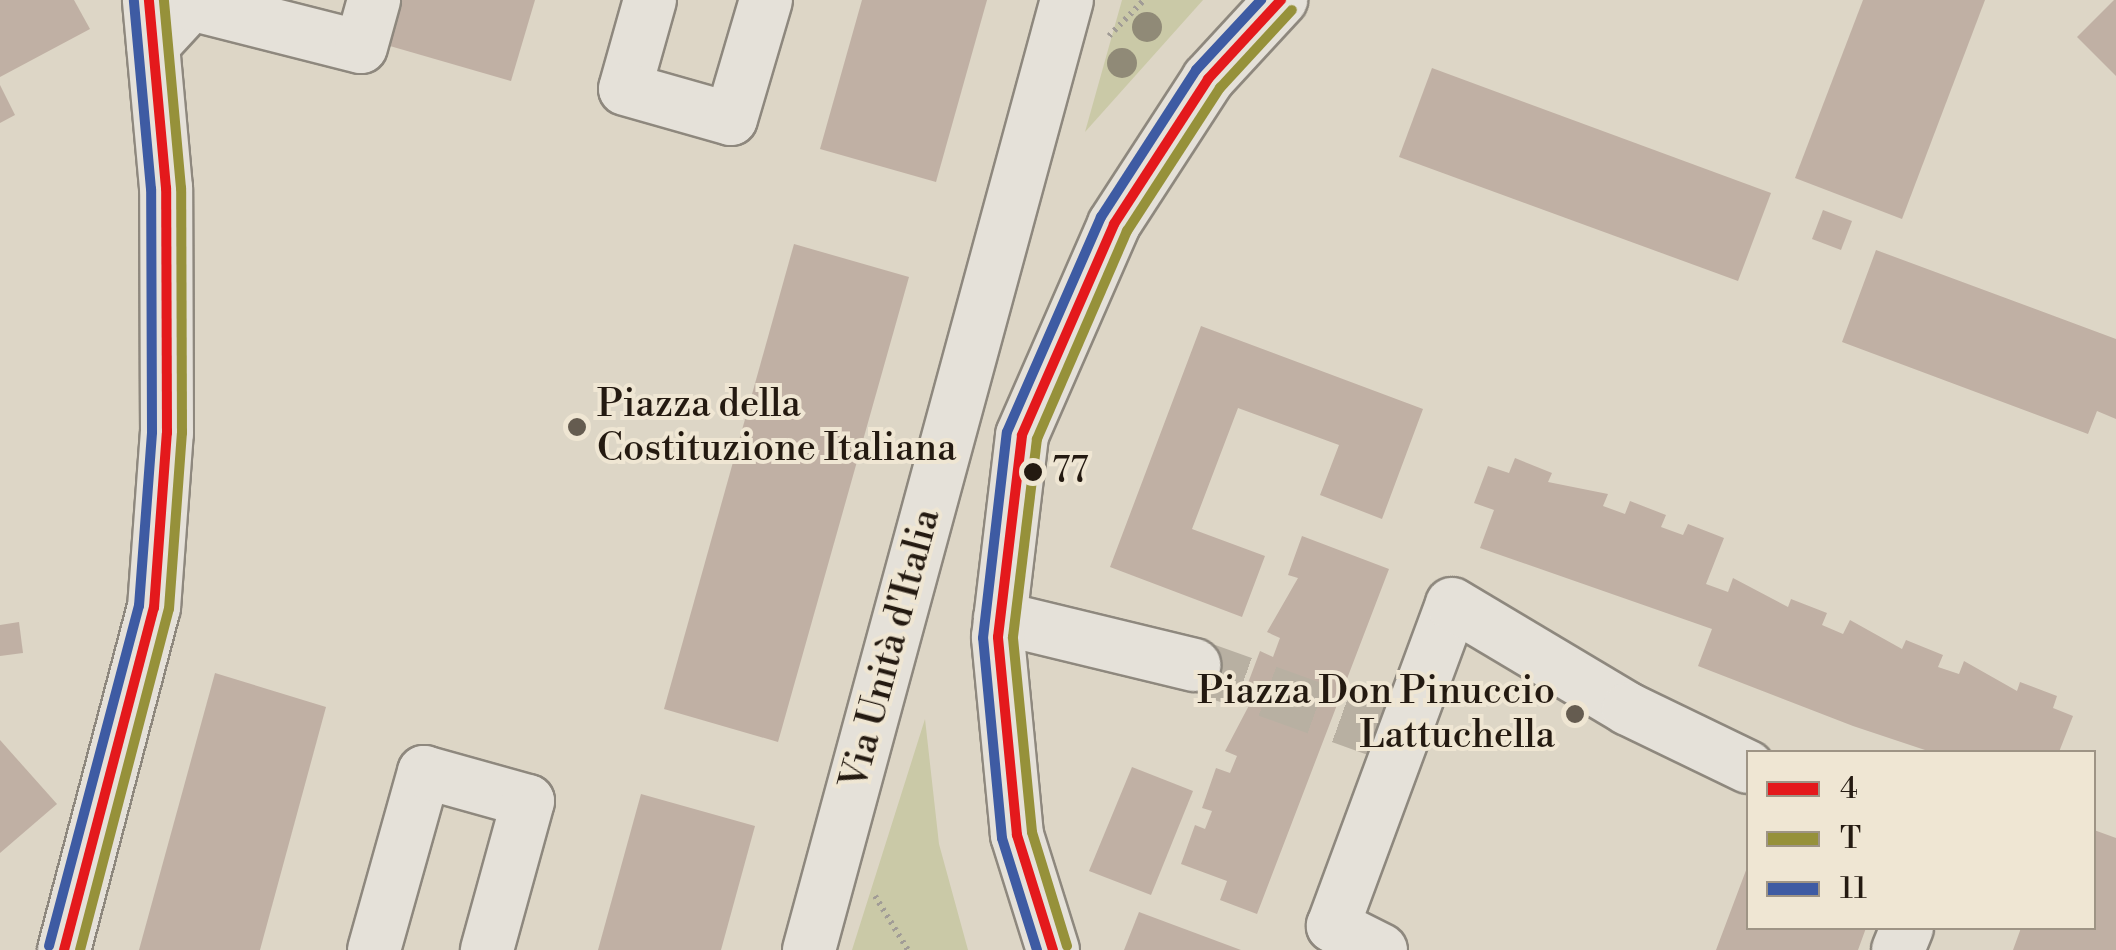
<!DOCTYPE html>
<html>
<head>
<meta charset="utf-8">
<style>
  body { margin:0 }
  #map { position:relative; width:2116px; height:950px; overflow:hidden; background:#ddd6c6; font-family:"Libre Bodoni",serif }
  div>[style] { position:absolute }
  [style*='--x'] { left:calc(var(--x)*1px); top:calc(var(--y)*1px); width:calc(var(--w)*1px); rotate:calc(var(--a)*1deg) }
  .green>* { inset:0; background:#cac9a7 }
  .building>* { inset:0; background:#c0b0a4 }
  .minor-tunnel>* { height:52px; margin-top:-26px; transform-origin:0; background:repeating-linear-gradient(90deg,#b8b0a2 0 52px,transparent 0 78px) }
  .path>* { height:6px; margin-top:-3px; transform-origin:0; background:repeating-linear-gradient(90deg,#a19c96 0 2.5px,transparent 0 7.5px) }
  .roads { filter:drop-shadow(2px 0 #8e887e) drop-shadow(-2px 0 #8e887e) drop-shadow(0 2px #8e887e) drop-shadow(0 -2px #8e887e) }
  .minor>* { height:52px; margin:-26px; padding:0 26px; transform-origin:26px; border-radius:26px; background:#e5e1d9 }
  .bus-1>* { height:10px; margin:-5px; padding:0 5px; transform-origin:5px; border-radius:5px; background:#e4191c }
  .bus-2>* { height:10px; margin:-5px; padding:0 5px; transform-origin:5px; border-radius:5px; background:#96913a }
  .bus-3>* { height:10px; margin:-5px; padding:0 5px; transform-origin:5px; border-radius:5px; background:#3e5ba3 }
  .trees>* { width:30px; height:30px; margin:-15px; border-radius:50%; background:#908a77 }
  .dots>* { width:28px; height:28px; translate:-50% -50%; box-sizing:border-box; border:5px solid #efe6d3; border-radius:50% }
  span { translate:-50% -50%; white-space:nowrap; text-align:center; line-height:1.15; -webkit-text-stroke:8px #efe6d3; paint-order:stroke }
  .bus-label { font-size:36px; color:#241a11 }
  .left { translate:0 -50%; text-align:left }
  .poi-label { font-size:38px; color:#241a11 }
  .right { translate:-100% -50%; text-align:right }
  .street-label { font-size:38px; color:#241a11 }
  .legend { position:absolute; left:1746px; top:750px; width:350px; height:180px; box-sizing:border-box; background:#efe6d3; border:2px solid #9e9485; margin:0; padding:12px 18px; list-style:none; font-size:30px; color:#241a11 }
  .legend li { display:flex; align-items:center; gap:20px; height:50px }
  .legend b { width:50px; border:2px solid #9e9485 }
</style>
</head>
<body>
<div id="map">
  <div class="green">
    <div style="clip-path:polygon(1122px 0,1203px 0,1085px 132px)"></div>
    <div style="clip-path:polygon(925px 719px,939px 844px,968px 950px,852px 950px)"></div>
  </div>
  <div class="building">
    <div style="clip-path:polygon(0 0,74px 0,90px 29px,0 77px)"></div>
    <div style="clip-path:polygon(396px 0,535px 0,511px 81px,383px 44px)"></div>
    <div style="clip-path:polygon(862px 0,987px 0,936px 182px,820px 149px)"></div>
    <div style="clip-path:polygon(1863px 0,1985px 0,1902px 219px,1795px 178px)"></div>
    <div style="clip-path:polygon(2114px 0,2116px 0,2116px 76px,2077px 37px)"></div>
    <div style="clip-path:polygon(1432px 68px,1771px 193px,1738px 281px,1399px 157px)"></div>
    <div style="clip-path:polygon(0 85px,15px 115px,0 123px)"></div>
    <div style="clip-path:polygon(1823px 210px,1852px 221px,1841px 250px,1812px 239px)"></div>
    <div style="clip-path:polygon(794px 244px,909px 277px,778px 742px,664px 709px)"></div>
    <div style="clip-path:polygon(1876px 250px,2116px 339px,2116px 419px,2097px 411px,2088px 434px,1842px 342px)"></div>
    <div style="clip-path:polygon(1201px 326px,1423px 409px,1382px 519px,1320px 495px,1339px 445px,1238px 408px,1192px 529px,1265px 556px,1242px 617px,1110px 567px)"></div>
    <div style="clip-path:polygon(1515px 458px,1552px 473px,1548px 482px,1608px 494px,1603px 506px,1625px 514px,1630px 501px,1666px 515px,1661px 527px,1683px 535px,1688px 524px,1724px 538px,1706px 584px,1728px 592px,1733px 578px,1788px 607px,1791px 599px,1827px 613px,1822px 625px,1843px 634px,1850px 620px,1902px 649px,1906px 640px,1943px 655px,1938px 667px,1959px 674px,1964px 661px,2017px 691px,2020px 682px,2057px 696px,2053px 708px,2073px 716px,2059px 752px,1931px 752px,1853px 726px,1698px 666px,1712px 629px,1480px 548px,1494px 510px,1474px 503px,1488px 466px,1509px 473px)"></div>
    <div style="clip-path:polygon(1302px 536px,1389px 569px,1257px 914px,1220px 900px,1227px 881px,1181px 864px,1195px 825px,1205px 829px,1212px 811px,1202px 808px,1216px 768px,1230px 773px,1237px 756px,1225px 751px,1255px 694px,1245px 691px,1260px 651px,1273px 657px,1280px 638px,1267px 632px,1298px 578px,1288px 575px)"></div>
    <div style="clip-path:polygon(19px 622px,23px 653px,0 656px,0 625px)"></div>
    <div style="clip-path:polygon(215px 673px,326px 707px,260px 950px,139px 950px)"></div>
    <div style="clip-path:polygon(0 740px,57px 804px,0 853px)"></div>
    <div style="clip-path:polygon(1132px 767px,1193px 791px,1151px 895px,1089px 871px)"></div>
    <div style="clip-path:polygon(641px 794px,755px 826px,721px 950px,598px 950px)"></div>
    <div style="clip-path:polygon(2094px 830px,2116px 838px,2116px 950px,2013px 950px,2021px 928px,2094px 928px)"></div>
    <div style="clip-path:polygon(1748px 865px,1748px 928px,1866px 928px,1858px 950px,1716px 950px)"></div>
    <div style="clip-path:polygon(1139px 912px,1241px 950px,1124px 950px)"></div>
  </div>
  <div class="minor-tunnel">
    <div style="--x:1194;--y:665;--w:220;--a:19.7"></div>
  </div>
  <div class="path">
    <div style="--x:1109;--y:36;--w:50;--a:-45.8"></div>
    <div style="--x:875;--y:896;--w:63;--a:58.6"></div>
  </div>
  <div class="roads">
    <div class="minor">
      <div style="--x:650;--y:0;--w:92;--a:105.7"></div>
      <div style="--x:625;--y:89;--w:110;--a:15.8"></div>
      <div style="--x:731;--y:119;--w:124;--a:-73.6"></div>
      <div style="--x:153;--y:45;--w:56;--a:-47.2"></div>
      <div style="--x:191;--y:4;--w:175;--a:14.2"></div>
      <div style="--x:361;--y:47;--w:49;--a:-74.5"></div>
      <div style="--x:1000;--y:618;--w:200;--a:13.6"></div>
      <div style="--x:64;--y:950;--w:354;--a:-75.3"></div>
      <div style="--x:154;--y:608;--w:175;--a:-85.8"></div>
      <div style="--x:167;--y:433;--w:245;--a:-90.2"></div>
      <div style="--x:166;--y:188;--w:189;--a:-95.2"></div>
      <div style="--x:374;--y:950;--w:185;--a:-74.3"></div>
      <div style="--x:424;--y:772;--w:108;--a:15.6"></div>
      <div style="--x:528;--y:801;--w:155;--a:105.4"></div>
      <div style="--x:809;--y:950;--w:984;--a:-74.81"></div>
      <div style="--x:1053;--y:950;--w:121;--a:-107.4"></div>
      <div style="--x:1017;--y:835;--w:199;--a:-95.5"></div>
      <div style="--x:998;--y:637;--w:203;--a:-83.2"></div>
      <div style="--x:1022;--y:435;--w:230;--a:-66.4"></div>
      <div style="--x:1114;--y:224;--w:173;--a:-57"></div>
      <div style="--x:1208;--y:79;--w:108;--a:-47.3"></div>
      <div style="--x:1381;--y:950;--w:54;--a:-153.4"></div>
      <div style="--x:1333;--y:926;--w:343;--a:-69.7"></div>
      <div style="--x:1452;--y:604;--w:205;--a:30.8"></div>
      <div style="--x:1628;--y:709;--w:133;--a:25.8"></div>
      <div style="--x:1898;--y:950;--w:24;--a:-68"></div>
    </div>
  </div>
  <div class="bus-1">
    <div style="--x:64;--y:950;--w:354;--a:-75.3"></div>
    <div style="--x:154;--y:608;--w:175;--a:-85.8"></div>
    <div style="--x:167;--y:433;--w:245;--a:-90.2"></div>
    <div style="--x:166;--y:188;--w:189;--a:-95.2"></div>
    <div style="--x:1053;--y:950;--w:121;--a:-107.4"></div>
    <div style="--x:1017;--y:835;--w:199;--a:-95.5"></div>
    <div style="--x:998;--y:637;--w:203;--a:-83.2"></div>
    <div style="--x:1022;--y:435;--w:230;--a:-66.4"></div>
    <div style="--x:1114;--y:224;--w:173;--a:-57"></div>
    <div style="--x:1208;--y:79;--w:108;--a:-47.3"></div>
  </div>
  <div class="bus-2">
    <div style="--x:1067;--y:946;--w:119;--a:-107.1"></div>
    <div style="--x:1032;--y:832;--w:196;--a:-95.6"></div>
    <div style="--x:1013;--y:637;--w:199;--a:-83.1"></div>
    <div style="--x:1037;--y:439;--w:227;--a:-66.6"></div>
    <div style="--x:1127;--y:231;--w:171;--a:-57"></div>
    <div style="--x:1220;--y:88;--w:106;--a:-47.3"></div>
    <div style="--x:80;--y:950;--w:352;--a:-75.4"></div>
    <div style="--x:169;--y:609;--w:176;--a:-85.8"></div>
    <div style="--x:182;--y:433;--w:245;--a:-90.2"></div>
    <div style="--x:181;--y:188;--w:189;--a:-95.2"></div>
  </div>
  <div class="bus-3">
    <div style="--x:49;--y:946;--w:352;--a:-75.2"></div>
    <div style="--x:139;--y:606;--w:174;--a:-85.7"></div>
    <div style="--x:152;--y:432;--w:243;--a:-90.2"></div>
    <div style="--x:151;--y:189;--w:189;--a:-95.2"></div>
    <div style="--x:1037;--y:950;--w:117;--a:-107.4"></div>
    <div style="--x:1002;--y:838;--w:201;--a:-95.4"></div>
    <div style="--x:983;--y:638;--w:207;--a:-83.4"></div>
    <div style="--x:1007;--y:432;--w:235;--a:-66.4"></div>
    <div style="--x:1101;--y:217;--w:175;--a:-57.1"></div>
    <div style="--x:1196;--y:70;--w:96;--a:-47.1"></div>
  </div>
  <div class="trees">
    <div style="left:1147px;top:27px"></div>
    <div style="left:1122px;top:63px"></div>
  </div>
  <div class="dots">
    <div style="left:577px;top:427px;background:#655c50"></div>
    <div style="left:1033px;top:472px;background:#241a11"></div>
    <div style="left:1575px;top:714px;background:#655c50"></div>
  </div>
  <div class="bus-label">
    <span class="left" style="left:1052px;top:472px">77</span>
  </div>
  <div class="poi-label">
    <span class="left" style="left:597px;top:427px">Piazza della<br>Costituzione Italiana</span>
    <span class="right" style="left:1555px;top:714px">Piazza Don Pinuccio<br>Lattuchella</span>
  </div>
  <div class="street-label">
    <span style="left:891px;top:649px;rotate:-75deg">Via Unità d'Italia</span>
  </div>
  <ul class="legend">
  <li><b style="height:12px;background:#e4191c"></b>4</li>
  <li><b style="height:12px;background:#96913a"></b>T</li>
  <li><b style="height:12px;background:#3e5ba3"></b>11</li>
  </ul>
</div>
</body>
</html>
